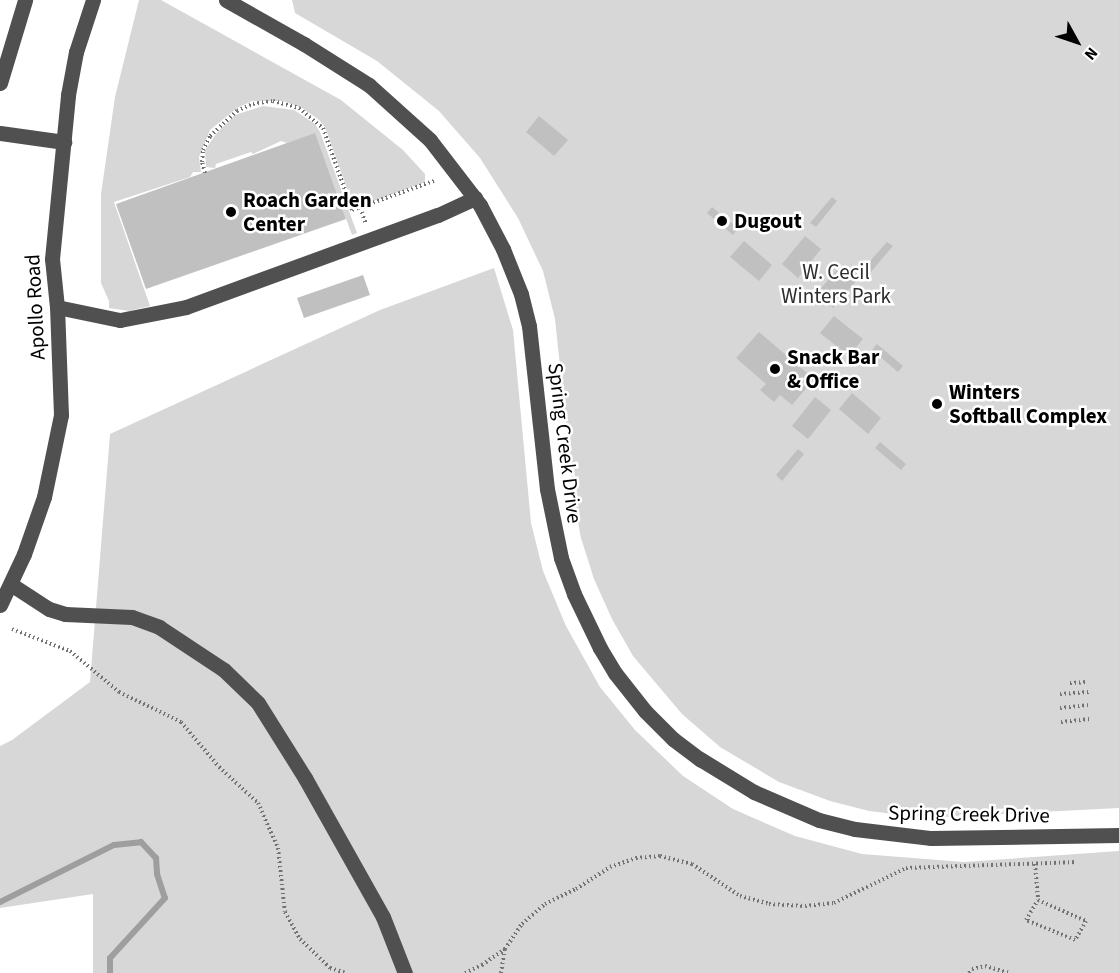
<!DOCTYPE html>
<html>
<head>
<meta charset="utf-8">
<style>
  body { margin:0 }
  #map { position:relative; width:1119px; height:973px; overflow:hidden; background:#fff; font-family:"Source Sans 3",sans-serif }
  div>[style] { position:absolute }
  [style*='--x'] { left:calc(var(--x)*1px); top:calc(var(--y)*1px); width:calc(var(--w)*1px); rotate:calc(var(--a)*1deg) }
  .green>* { inset:0; background:#d7d7d7 }
  .stream>* { height:6px; margin:-3px; padding:0 3px; transform-origin:3px; border-radius:3px; background:#9e9e9e }
  .building>* { inset:0; background:#c0c0c0 }
  .path>* { height:4px; margin-top:-2px; transform-origin:0; background:repeating-linear-gradient(90deg,#727272 0 1.5px,transparent 0 4.5px) }
  .minor>* { height:15px; margin:-7.5px; padding:0 7.5px; transform-origin:7.5px; border-radius:7.5px; background:#505050 }
  .dots>* { width:16px; height:16px; translate:-50% -50%; box-sizing:border-box; border:3px solid #fff; border-radius:50% }
  span { translate:-50% -50%; white-space:nowrap; text-align:center; line-height:1.15; -webkit-text-stroke:5px #fff; paint-order:stroke }
  .poi-label { font-size:21px; color:#000; font-weight:700 }
  .left { translate:0 -50%; text-align:left }
  .park-label { font-size:21px; color:#2e2e2e }
  .street-label { font-size:21px; color:#000 }
  .north { position:absolute; left:1047px; top:12px; width:60px; height:60px; -webkit-text-stroke:4px #fff; paint-order:stroke; rotate:130deg; font-size:16px; font-weight:700; line-height:24px; text-align:center; color:#000 }
  .north::after { content:''; display:block; margin:auto; width:21px; height:27px; background:#000; clip-path:polygon(50% 0,100% 100%,50% 72%,0 100%) }
</style>
</head>
<body>
<div id="map">
  <div class="green">
    <div style="clip-path:polygon(139px 0,161px 0,341px 100px,403px 150px,425px 174px,425px 182px,360px 206px,356px 205px,352px 202px,325px 127px,318px 119px,302px 108px,283px 101px,252px 101px,237px 108px,210px 130px,199px 157px,201px 172px,193px 172px,190px 177px,114px 202px,150px 306px,129px 311px,109px 308px,109px 301px,101px 283px,101px 194px,115px 97px)"></div>
    <div style="clip-path:polygon(292px 0,1119px 0,1119px 808px,927px 818px,869px 811px,830px 801px,779px 782px,720px 747px,682px 714px,633px 656px,612px 619px,594px 579px,581px 538px,575px 507px,555px 319px,543px 271px,518px 218px,480px 158px,439px 111px,377px 61px,295px 13px)"></div>
    <div style="clip-path:polygon(263px 106px,294px 110px,315px 124px,320px 132px,357px 233px,352px 235px,315px 134px,287px 143px,281px 141px,253px 154px,251px 152px,216px 164px,215px 168px,206px 167px,205px 150px,216px 134px,235px 115px)"></div>
    <div style="clip-path:polygon(494px 268px,513px 330px,531px 523px,543px 571px,566px 626px,600px 687px,635px 730px,683px 776px,733px 809px,795px 836px,862px 854px,964px 862px,1119px 851px,1119px 973px,93px 973px,93px 894px,0 908px,0 746px,12px 740px,90px 682px,110px 434px,380px 310px)"></div>
  </div>
  <div class="stream">
    <div style="--x:0;--y:902;--w:127;--a:-26.6"></div>
    <div style="--x:114;--y:845;--w:27;--a:-6"></div>
    <div style="--x:141;--y:842;--w:22;--a:47"></div>
    <div style="--x:156;--y:858;--w:16;--a:86"></div>
    <div style="--x:157;--y:874;--w:25;--a:72"></div>
    <div style="--x:165;--y:898;--w:81;--a:132.5"></div>
    <div style="--x:110;--y:958;--w:15;--a:90"></div>
  </div>
  <div class="building">
    <div style="clip-path:polygon(539px 116px,568px 140px,554px 156px,526px 132px)"></div>
    <div style="clip-path:polygon(315px 133px,346px 219px,146px 289px,116px 204px)"></div>
    <div style="clip-path:polygon(832px 197px,837px 201px,816px 227px,810px 223px)"></div>
    <div style="clip-path:polygon(712px 207px,738px 228px,733px 235px,707px 213px)"></div>
    <div style="clip-path:polygon(805px 236px,821px 249px,798px 278px,782px 264px)"></div>
    <div style="clip-path:polygon(744px 241px,772px 265px,759px 281px,730px 257px)"></div>
    <div style="clip-path:polygon(887px 242px,893px 246px,870px 273px,864px 268px)"></div>
    <div style="clip-path:polygon(841px 265px,858px 279px,833px 308px,816px 294px)"></div>
    <div style="clip-path:polygon(363px 275px,370px 295px,304px 318px,297px 298px)"></div>
    <div style="clip-path:polygon(834px 316px,863px 339px,849px 356px,820px 333px)"></div>
    <div style="clip-path:polygon(759px 332px,814px 379px,792px 405px,780px 395px,774px 402px,760px 390px,766px 384px,736px 358px)"></div>
    <div style="clip-path:polygon(877px 344px,903px 366px,898px 372px,872px 350px)"></div>
    <div style="clip-path:polygon(852px 393px,881px 418px,868px 434px,839px 409px)"></div>
    <div style="clip-path:polygon(815px 397px,831px 410px,808px 439px,792px 426px)"></div>
    <div style="clip-path:polygon(880px 442px,906px 464px,901px 470px,875px 448px)"></div>
    <div style="clip-path:polygon(798px 449px,804px 454px,782px 481px,776px 475px)"></div>
  </div>
  <div class="path">
    <div style="--x:205;--y:173;--w:11;--a:-105"></div>
    <div style="--x:202;--y:162;--w:12;--a:-85"></div>
    <div style="--x:203;--y:150;--w:16;--a:-63"></div>
    <div style="--x:210;--y:136;--w:37;--a:-43"></div>
    <div style="--x:237;--y:111;--w:17;--a:-24"></div>
    <div style="--x:253;--y:104;--w:20;--a:-9"></div>
    <div style="--x:273;--y:101;--w:27;--a:15"></div>
    <div style="--x:299;--y:108;--w:31;--a:40"></div>
    <div style="--x:323;--y:128;--w:87;--a:70.5"></div>
    <div style="--x:352;--y:210;--w:87;--a:-19.5"></div>
    <div style="--x:360;--y:208;--w:17;--a:69"></div>
    <div style="--x:12;--y:629;--w:62;--a:20.8"></div>
    <div style="--x:70;--y:651;--w:64;--a:39.9"></div>
    <div style="--x:119;--y:692;--w:69;--a:25.8"></div>
    <div style="--x:181;--y:722;--w:59;--a:49.8"></div>
    <div style="--x:219;--y:767;--w:53;--a:42.7"></div>
    <div style="--x:258;--y:803;--w:49;--a:66"></div>
    <div style="--x:278;--y:848;--w:64;--a:83.8"></div>
    <div style="--x:285;--y:912;--w:31;--a:61"></div>
    <div style="--x:300;--y:939;--w:42;--a:44"></div>
    <div style="--x:330;--y:968;--w:16;--a:18"></div>
    <div style="--x:1070;--y:683;--w:18;--a:-3"></div>
    <div style="--x:1060;--y:694;--w:29;--a:-4"></div>
    <div style="--x:1060;--y:708;--w:30;--a:-6"></div>
    <div style="--x:1061;--y:722;--w:29;--a:-6"></div>
    <div style="--x:1035;--y:864;--w:36;--a:85"></div>
    <div style="--x:1038;--y:900;--w:52;--a:23.6"></div>
    <div style="--x:1086;--y:921;--w:22;--a:120"></div>
    <div style="--x:1075;--y:940;--w:53;--a:-157.8"></div>
    <div style="--x:1026;--y:920;--w:23;--a:-59"></div>
    <div style="--x:465;--y:973;--w:19;--a:-25"></div>
    <div style="--x:482;--y:965;--w:28;--a:-35"></div>
    <div style="--x:501;--y:973;--w:24;--a:-81"></div>
    <div style="--x:505;--y:949;--w:30;--a:-56"></div>
    <div style="--x:522;--y:924;--w:30;--a:-41"></div>
    <div style="--x:545;--y:904;--w:34;--a:-26"></div>
    <div style="--x:576;--y:889;--w:40;--a:-32.9"></div>
    <div style="--x:610;--y:867;--w:28;--a:-19"></div>
    <div style="--x:636;--y:858;--w:24;--a:-5"></div>
    <div style="--x:660;--y:856;--w:33;--a:14"></div>
    <div style="--x:692;--y:864;--w:58;--a:33.7"></div>
    <div style="--x:740;--y:896;--w:30;--a:15"></div>
    <div style="--x:769;--y:904;--w:36;--a:3"></div>
    <div style="--x:805;--y:906;--w:29;--a:-6"></div>
    <div style="--x:834;--y:903;--w:80;--a:-25.9"></div>
    <div style="--x:906;--y:868;--w:171;--a:-2"></div>
    <div style="--x:969;--y:973;--w:5;--a:-53"></div>
    <div style="--x:972;--y:969;--w:13;--a:-13"></div>
    <div style="--x:985;--y:966;--w:26;--a:16"></div>
  </div>
  <div class="minor">
    <div style="--x:226;--y:0;--w:90;--a:29.4"></div>
    <div style="--x:304;--y:44;--w:77;--a:32.2"></div>
    <div style="--x:369;--y:85;--w:82;--a:42"></div>
    <div style="--x:430;--y:140;--w:82;--a:52.4"></div>
    <div style="--x:480;--y:205;--w:50;--a:62.4"></div>
    <div style="--x:503;--y:249;--w:48;--a:68.2"></div>
    <div style="--x:521;--y:294;--w:33;--a:76"></div>
    <div style="--x:529;--y:326;--w:164;--a:83.7"></div>
    <div style="--x:547;--y:489;--w:70;--a:78.5"></div>
    <div style="--x:561;--y:558;--w:38;--a:70"></div>
    <div style="--x:574;--y:594;--w:60;--a:64.3"></div>
    <div style="--x:600;--y:648;--w:29;--a:59"></div>
    <div style="--x:615;--y:673;--w:48;--a:51.7"></div>
    <div style="--x:645;--y:711;--w:40;--a:45"></div>
    <div style="--x:673;--y:739;--w:34;--a:37"></div>
    <div style="--x:700;--y:759;--w:63;--a:31.4"></div>
    <div style="--x:754;--y:792;--w:71;--a:23.3"></div>
    <div style="--x:819;--y:820;--w:37;--a:14"></div>
    <div style="--x:855;--y:829;--w:77;--a:6.8"></div>
    <div style="--x:931;--y:838;--w:188;--a:-0.9"></div>
    <div style="--x:0;--y:83;--w:87;--a:-73.2"></div>
    <div style="--x:0;--y:133;--w:65;--a:8"></div>
    <div style="--x:57;--y:307;--w:64;--a:11.7"></div>
    <div style="--x:120;--y:320;--w:67;--a:-11.1"></div>
    <div style="--x:186;--y:307;--w:268;--a:-20.1"></div>
    <div style="--x:438;--y:215;--w:41;--a:-24.7"></div>
    <div style="--x:12;--y:585;--w:44;--a:33"></div>
    <div style="--x:49;--y:609;--w:17;--a:17"></div>
    <div style="--x:65;--y:614;--w:67;--a:2.6"></div>
    <div style="--x:132;--y:617;--w:29;--a:20"></div>
    <div style="--x:159;--y:627;--w:78;--a:33.5"></div>
    <div style="--x:224;--y:670;--w:47;--a:44.1"></div>
    <div style="--x:258;--y:703;--w:89;--a:57.9"></div>
    <div style="--x:305;--y:778;--w:159;--a:60.7"></div>
    <div style="--x:383;--y:917;--w:60;--a:68.6"></div>
    <div style="--x:0;--y:605;--w:56;--a:-64.8"></div>
    <div style="--x:24;--y:554;--w:60;--a:-70.7"></div>
    <div style="--x:44;--y:497;--w:84;--a:-78.3"></div>
    <div style="--x:61;--y:415;--w:108;--a:-92.1"></div>
    <div style="--x:57;--y:307;--w:48;--a:-95.9"></div>
    <div style="--x:52;--y:259;--w:165;--a:-84.4"></div>
    <div style="--x:68;--y:95;--w:44;--a:-79.5"></div>
    <div style="--x:76;--y:52;--w:55;--a:-71.9"></div>
  </div>
  <div class="dots">
    <div style="left:231px;top:212px;background:#000"></div>
    <div style="left:722px;top:221px;background:#000"></div>
    <div style="left:775px;top:369px;background:#000"></div>
    <div style="left:937px;top:404px;background:#000"></div>
  </div>
  <div class="poi-label">
    <span class="left" style="left:243px;top:212px">Roach Garden<br>Center</span>
    <span class="left" style="left:734px;top:221px">Dugout</span>
    <span class="left" style="left:787px;top:369px">Snack Bar<br>&amp; Office</span>
    <span class="left" style="left:949px;top:404px">Winters<br>Softball Complex</span>
  </div>
  <div class="park-label">
    <span style="left:836px;top:284px">W. Cecil<br>Winters Park</span>
  </div>
  <div class="street-label">
    <span style="left:35px;top:307px;rotate:-93deg">Apollo Road</span>
    <span style="left:565px;top:443px;rotate:83deg">Spring Creek Drive</span>
    <span style="left:969px;top:814px;rotate:1deg">Spring Creek Drive</span>
  </div>
  <div class="north">N</div>
</div>
</body>
</html>
